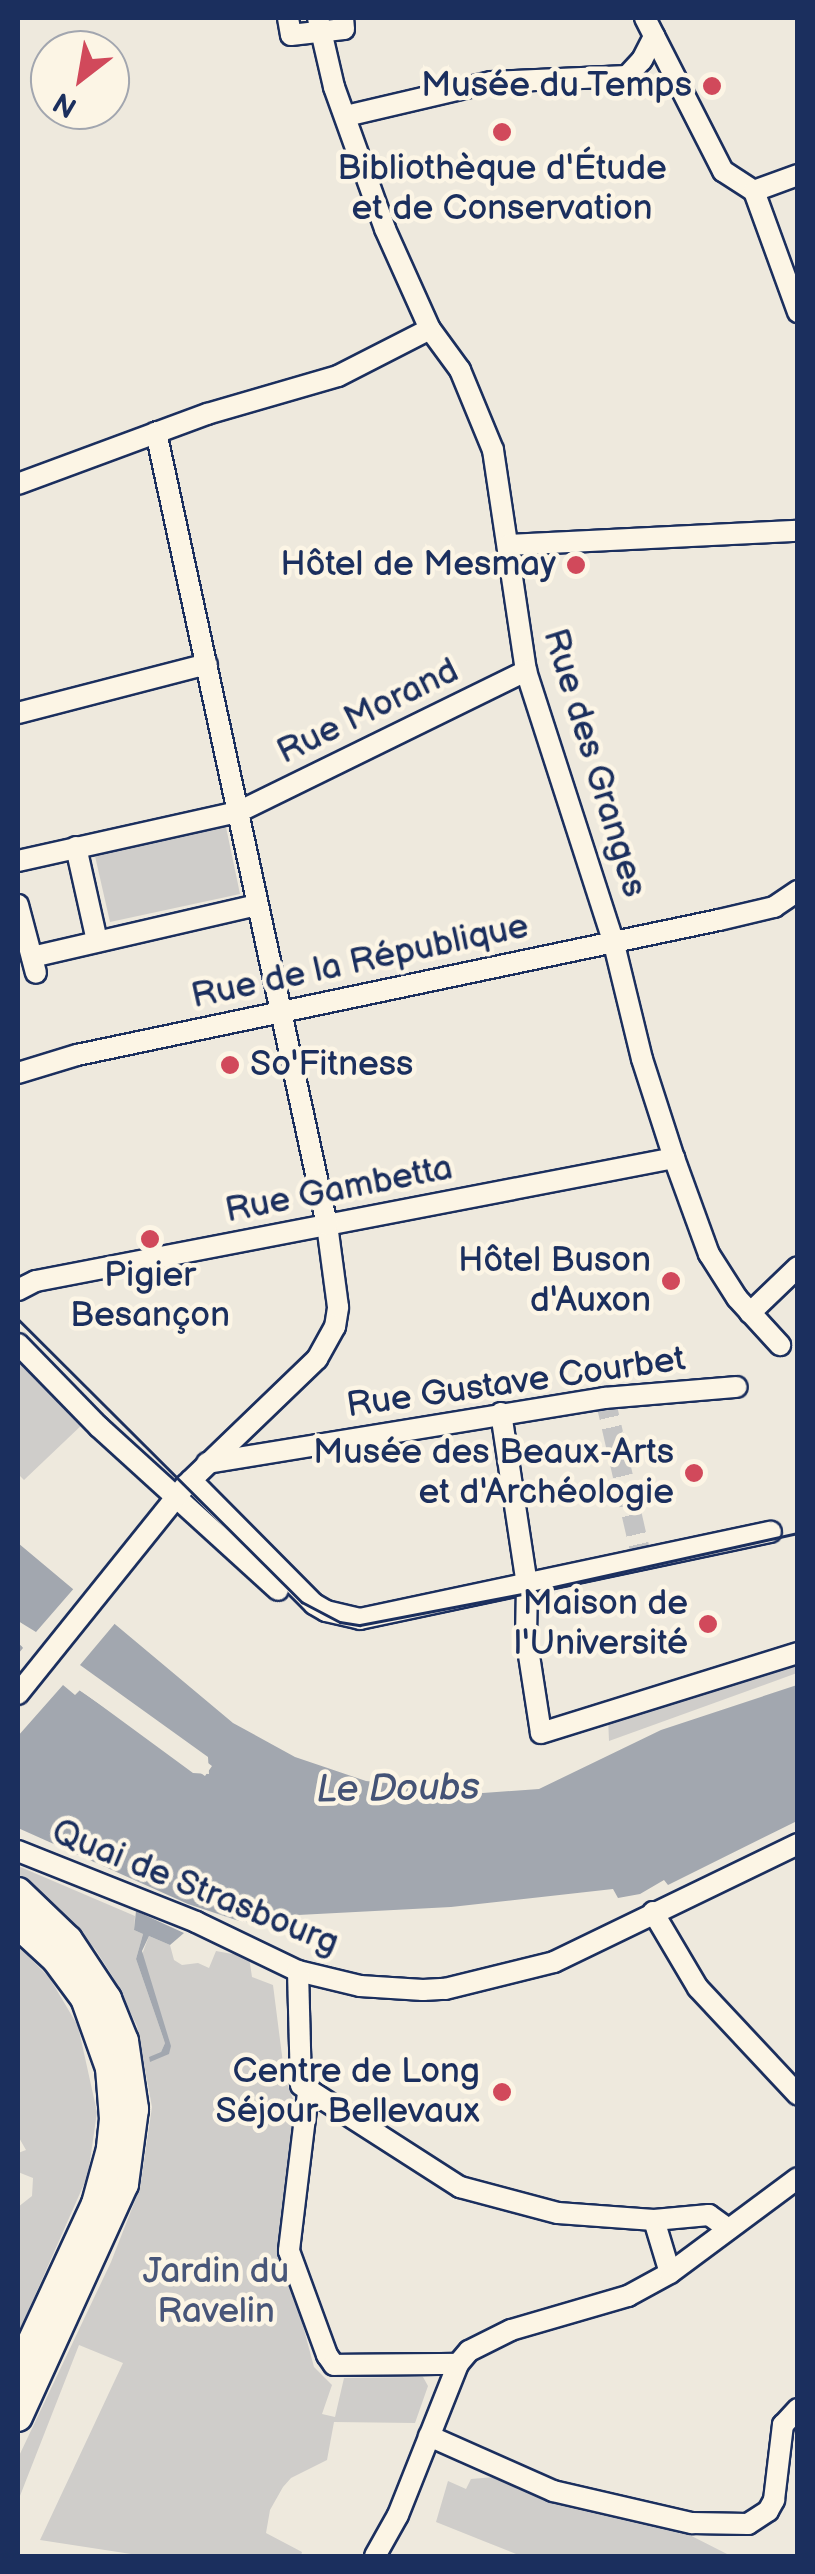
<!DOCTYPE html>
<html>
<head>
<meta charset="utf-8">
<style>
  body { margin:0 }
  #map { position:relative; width:815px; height:2574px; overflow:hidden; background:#eee9dd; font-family:"Balsamiq Sans",sans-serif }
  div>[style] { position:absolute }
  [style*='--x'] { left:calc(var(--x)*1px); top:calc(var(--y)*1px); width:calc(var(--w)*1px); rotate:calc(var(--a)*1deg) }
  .green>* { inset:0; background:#cfcdca }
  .water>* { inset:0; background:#a2a7af }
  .pier>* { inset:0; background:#eee9dd }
  .street-tunnel>* { height:20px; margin-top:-10px; transform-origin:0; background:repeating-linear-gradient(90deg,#c4c4c4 0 20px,transparent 0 30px) }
  .roads { filter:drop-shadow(2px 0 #1b2f5e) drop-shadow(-2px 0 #1b2f5e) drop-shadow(0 2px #1b2f5e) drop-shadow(0 -2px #1b2f5e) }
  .street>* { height:20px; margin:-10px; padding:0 10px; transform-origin:10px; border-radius:10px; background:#fcf5e5 }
  .secondary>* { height:28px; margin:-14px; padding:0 14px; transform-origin:14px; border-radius:14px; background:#fcf5e5 }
  .tram>* { height:2.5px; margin:-1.25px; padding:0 1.25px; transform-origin:1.25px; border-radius:1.25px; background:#1b2f5e }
  .dots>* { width:28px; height:28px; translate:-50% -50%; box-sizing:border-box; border:5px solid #fcf5e5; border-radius:50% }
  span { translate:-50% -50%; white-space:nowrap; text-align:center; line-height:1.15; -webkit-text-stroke:9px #fcf5e5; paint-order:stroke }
  .poi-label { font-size:35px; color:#1b2f5e }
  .right { translate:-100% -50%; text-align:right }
  .left { translate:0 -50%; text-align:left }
  .street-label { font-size:35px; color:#1b2f5e }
  .park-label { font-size:35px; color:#485679 }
  .water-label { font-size:38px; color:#445376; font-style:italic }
  .frame { position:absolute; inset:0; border:20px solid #1b2f5e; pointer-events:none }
  .north { position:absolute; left:30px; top:30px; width:100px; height:100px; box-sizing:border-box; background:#fcf5e5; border:2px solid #a2a6af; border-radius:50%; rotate:211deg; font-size:28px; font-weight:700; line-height:40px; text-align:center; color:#1b2f5e }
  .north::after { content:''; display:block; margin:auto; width:35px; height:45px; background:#d1495b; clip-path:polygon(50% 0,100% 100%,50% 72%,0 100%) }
</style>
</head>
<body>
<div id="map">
  <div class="green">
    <div style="clip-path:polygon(226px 827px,240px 894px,110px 922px,95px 856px)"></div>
    <div style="clip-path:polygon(18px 1352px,86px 1421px,24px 1480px,18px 1474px)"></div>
    <div style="clip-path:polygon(797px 1661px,797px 1673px,609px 1741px,608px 1717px)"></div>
    <div style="clip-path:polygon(18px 1866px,135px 1916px,134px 1930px,143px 1934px,136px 1959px,165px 2043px,161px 2052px,168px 2054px,141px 1957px,149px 1936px,170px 1945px,174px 1960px,182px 1965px,198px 1963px,209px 1968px,216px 1951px,249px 1957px,252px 1977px,273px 1985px,285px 2079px,293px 2099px,284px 2254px,314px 2367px,332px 2385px,322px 2414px,335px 2417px,344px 2378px,423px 2377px,428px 2386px,415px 2423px,334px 2422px,327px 2460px,291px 2478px,283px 2487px,270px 2510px,266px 2533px,302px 2552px,301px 2556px,144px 2556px,40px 2540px,123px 2363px,79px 2345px,18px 2501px,18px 2458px,111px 2262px,140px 2188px,152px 2107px,137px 2026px,113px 1977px,95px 1949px,18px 1876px)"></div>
    <div style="clip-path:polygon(18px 1946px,49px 1977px,78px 2026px,97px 2112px,88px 2175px,18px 2334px,18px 2207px,32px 2196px,33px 2178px,18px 2172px,18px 2153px,26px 2150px,18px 2136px)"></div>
    <div style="clip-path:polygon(506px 2476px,662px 2521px,731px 2556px,521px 2556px,436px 2522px,448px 2481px,466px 2489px,471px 2479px)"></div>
  </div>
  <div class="water">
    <div style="clip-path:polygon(18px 1543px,233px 1723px,295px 1757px,366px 1781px,483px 1793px,539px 1789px,661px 1730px,797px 1685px,797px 1821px,668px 1885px,664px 1880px,640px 1894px,618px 1898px,613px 1889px,451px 1907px,279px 1916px,278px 1927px,239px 1921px,188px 1904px,18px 1828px,18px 1643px,75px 1694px,79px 1690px,205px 1776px,212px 1766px,18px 1621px)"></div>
    <div style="clip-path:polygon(136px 1911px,184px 1933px,170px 1945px,149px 1936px,142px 1951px,171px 2046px,169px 2054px,150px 2062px,149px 2057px,161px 2052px,165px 2043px,136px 1959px,143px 1934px,134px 1930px)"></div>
  </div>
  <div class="pier">
    <div style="clip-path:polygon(76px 1586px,117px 1621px,80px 1665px,208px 1757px,209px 1774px,193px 1773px,80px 1690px,75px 1695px,63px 1685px,18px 1736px,18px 1654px,23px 1648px,18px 1638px,74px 1688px,81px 1686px,195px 1768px,206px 1770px,204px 1761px,18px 1627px,18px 1621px,36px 1632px)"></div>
  </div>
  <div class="street-tunnel">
    <div style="--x:605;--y:1398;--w:166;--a:77.1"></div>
  </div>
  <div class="roads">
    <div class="street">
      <div style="--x:288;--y:18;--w:17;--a:80"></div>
      <div style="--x:291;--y:35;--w:53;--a:-6.5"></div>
      <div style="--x:344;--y:29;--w:11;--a:-95"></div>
      <div style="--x:318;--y:18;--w:71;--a:76.9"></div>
      <div style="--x:334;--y:87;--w:151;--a:70.2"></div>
      <div style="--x:385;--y:229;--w:110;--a:65.8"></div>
      <div style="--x:430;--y:329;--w:51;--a:53.8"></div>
      <div style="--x:460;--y:370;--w:87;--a:67.6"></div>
      <div style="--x:493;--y:450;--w:223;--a:81.5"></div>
      <div style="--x:526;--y:671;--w:283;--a:72.1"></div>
      <div style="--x:613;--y:940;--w:122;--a:76.3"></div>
      <div style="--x:642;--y:1059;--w:104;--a:72.1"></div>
      <div style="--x:674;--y:1158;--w:102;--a:70"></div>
      <div style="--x:709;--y:1254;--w:52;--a:57.5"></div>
      <div style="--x:737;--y:1298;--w:64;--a:47.5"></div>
      <div style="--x:645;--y:18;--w:172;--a:63"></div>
      <div style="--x:723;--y:171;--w:37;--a:33"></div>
      <div style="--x:754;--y:191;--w:129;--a:70"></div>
      <div style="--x:346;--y:116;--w:149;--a:-13.2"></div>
      <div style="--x:491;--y:82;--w:136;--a:-2.5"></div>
      <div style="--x:627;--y:76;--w:22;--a:-47"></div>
      <div style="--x:642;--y:60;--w:27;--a:-63"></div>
      <div style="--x:754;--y:191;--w:47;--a:-20"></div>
      <div style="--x:18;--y:484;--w:202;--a:-20.3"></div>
      <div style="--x:207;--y:414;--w:136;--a:-16.2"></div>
      <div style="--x:338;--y:376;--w:103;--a:-27.1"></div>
      <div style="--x:508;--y:545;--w:290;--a:-2.8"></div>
      <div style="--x:18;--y:713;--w:195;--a:-14.5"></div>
      <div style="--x:76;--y:847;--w:96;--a:77.4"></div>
      <div style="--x:18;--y:861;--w:225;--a:-12.6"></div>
      <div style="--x:238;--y:812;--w:321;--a:-26.1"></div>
      <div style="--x:18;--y:905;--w:70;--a:75.2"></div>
      <div style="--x:32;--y:957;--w:231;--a:-13"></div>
      <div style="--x:18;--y:1073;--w:62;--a:-17"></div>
      <div style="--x:77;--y:1055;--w:656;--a:-11.88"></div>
      <div style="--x:719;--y:920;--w:57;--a:-13.3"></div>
      <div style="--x:774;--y:907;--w:29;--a:-34"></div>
      <div style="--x:18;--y:1290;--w:20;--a:-27"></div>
      <div style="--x:36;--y:1281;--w:650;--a:-10.91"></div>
      <div style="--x:750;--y:1313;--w:66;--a:-43.8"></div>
      <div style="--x:18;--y:1344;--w:116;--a:45.7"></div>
      <div style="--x:99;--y:1427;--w:242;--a:42.3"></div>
      <div style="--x:501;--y:1413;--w:174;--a:81.4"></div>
      <div style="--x:527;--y:1585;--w:51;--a:91.1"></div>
      <div style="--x:526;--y:1636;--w:98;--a:81.2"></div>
      <div style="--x:541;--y:1733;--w:269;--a:-17.3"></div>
      <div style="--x:207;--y:1463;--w:403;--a:-9.3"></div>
      <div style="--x:605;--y:1398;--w:132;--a:-4.8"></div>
      <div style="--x:191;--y:1480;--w:175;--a:45.2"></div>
      <div style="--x:314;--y:1604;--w:14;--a:30"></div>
      <div style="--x:326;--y:1611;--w:35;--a:13"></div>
      <div style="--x:360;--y:1619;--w:420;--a:-12"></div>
      <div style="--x:18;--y:1694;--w:268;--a:-51.2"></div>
      <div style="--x:186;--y:1485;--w:182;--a:-43.9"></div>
      <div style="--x:317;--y:1359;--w:37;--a:-61"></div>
      <div style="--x:335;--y:1327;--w:20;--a:-81"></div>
      <div style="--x:338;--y:1307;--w:83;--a:-97.6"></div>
      <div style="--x:327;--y:1225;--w:811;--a:-102.17"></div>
      <div style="--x:18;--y:1851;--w:192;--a:21.7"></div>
      <div style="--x:196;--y:1922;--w:113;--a:25.7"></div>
      <div style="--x:298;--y:1971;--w:64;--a:13.6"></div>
      <div style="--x:360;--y:1986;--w:63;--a:3.6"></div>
      <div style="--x:423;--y:1990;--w:22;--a:-3"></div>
      <div style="--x:445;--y:1989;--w:112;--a:-13.9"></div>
      <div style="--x:554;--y:1962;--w:271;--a:-25.8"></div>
      <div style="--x:653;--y:1912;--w:88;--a:59.4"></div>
      <div style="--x:698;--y:1988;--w:146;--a:46.9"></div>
      <div style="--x:298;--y:1971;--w:114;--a:88.5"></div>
      <div style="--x:301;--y:2085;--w:189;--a:32.7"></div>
      <div style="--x:460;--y:2187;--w:101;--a:14.9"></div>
      <div style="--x:558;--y:2213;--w:96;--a:4.2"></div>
      <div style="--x:654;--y:2220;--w:55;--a:-5.2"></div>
      <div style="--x:709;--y:2215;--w:24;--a:36"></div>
      <div style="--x:308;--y:2093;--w:159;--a:96.9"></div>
      <div style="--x:289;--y:2251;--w:111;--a:69.9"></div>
      <div style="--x:327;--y:2355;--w:12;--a:55"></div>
      <div style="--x:334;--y:2365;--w:124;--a:-0.5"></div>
      <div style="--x:654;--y:2220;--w:55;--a:73.2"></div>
      <div style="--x:429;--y:2436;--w:136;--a:23.9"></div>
      <div style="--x:553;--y:2491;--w:143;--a:13"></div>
      <div style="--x:692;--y:2523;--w:56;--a:1"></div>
      <div style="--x:748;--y:2524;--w:24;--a:-33"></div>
      <div style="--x:768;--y:2511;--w:13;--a:-61"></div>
      <div style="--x:774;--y:2500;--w:76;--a:-83.2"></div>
      <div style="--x:783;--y:2425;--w:22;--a:-47"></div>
      <div style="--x:375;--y:2556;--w:47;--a:-60.7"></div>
      <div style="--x:398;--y:2515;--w:162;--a:-68.3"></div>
      <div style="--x:458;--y:2364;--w:17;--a:-50"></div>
      <div style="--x:469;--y:2351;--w:47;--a:-26.6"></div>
      <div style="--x:511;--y:2330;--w:122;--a:-16.2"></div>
      <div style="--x:628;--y:2296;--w:48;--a:-28.7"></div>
      <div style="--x:670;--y:2273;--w:159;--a:-36.6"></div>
    </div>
    <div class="secondary">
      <div style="--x:18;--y:1892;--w:69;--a:43.8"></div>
      <div style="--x:68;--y:1940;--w:71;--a:56.5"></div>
      <div style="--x:107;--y:1999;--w:45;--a:68"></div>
      <div style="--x:124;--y:2041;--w:69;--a:81.6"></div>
      <div style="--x:134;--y:2109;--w:76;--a:97.6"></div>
      <div style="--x:124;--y:2184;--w:256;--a:114.5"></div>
      <div style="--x:18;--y:1924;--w:52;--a:42.6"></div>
      <div style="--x:56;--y:1959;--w:49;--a:53.4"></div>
      <div style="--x:85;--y:1998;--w:74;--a:70.3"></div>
      <div style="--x:110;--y:2068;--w:51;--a:85.5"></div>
      <div style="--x:114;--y:2119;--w:30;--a:96"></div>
      <div style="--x:111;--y:2149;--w:57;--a:105.3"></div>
      <div style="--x:96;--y:2204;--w:185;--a:114.9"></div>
    </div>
  </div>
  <div class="tram">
    <div style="--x:18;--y:1319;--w:401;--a:44.9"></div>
    <div style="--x:302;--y:1602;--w:43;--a:27.8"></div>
    <div style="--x:340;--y:1622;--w:20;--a:9"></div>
    <div style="--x:360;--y:1625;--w:170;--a:-10.8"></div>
    <div style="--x:527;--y:1593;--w:278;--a:-12.5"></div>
  </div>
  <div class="dots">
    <div style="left:712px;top:86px;background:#d1495b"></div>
    <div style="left:502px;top:132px;background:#d1495b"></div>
    <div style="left:576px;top:565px;background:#d1495b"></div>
    <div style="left:230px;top:1065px;background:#d1495b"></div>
    <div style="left:150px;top:1239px;background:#d1495b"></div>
    <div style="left:671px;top:1281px;background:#d1495b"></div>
    <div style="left:694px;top:1473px;background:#d1495b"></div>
    <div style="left:708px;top:1624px;background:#d1495b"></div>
    <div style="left:502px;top:2092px;background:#d1495b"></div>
  </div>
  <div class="poi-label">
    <span class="right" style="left:692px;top:86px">Musée du Temps</span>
    <span style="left:502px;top:189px">Bibliothèque d'Étude<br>et de Conservation</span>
    <span class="right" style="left:556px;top:565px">Hôtel de Mesmay</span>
    <span class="left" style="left:250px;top:1065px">So'Fitness</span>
    <span class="right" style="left:651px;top:1281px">Hôtel Buson<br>d'Auxon</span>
    <span style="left:150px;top:1296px">Pigier<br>Besançon</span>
    <span class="right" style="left:674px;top:1473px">Musée des Beaux-Arts<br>et d'Archéologie</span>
    <span class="right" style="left:688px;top:1624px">Maison de<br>l'Université</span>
    <span class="right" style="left:480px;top:2092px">Centre de Long<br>Séjour Bellevaux</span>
  </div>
  <div class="street-label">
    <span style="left:368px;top:712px;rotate:-26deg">Rue Morand</span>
    <span style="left:594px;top:763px;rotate:73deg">Rue des Granges</span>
    <span style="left:360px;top:962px;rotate:-12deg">Rue de la République</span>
    <span style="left:339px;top:1190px;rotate:-11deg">Rue Gambetta</span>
    <span style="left:516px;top:1383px;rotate:-8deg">Rue Gustave Courbet</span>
    <span style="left:195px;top:1888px;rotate:22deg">Quai de Strasbourg</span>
  </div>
  <div class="park-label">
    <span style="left:216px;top:2292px">Jardin du<br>Ravelin</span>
  </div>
  <div class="water-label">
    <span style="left:398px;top:1789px;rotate:-1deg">Le Doubs</span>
  </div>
  <div class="frame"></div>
  <div class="north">N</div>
</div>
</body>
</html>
